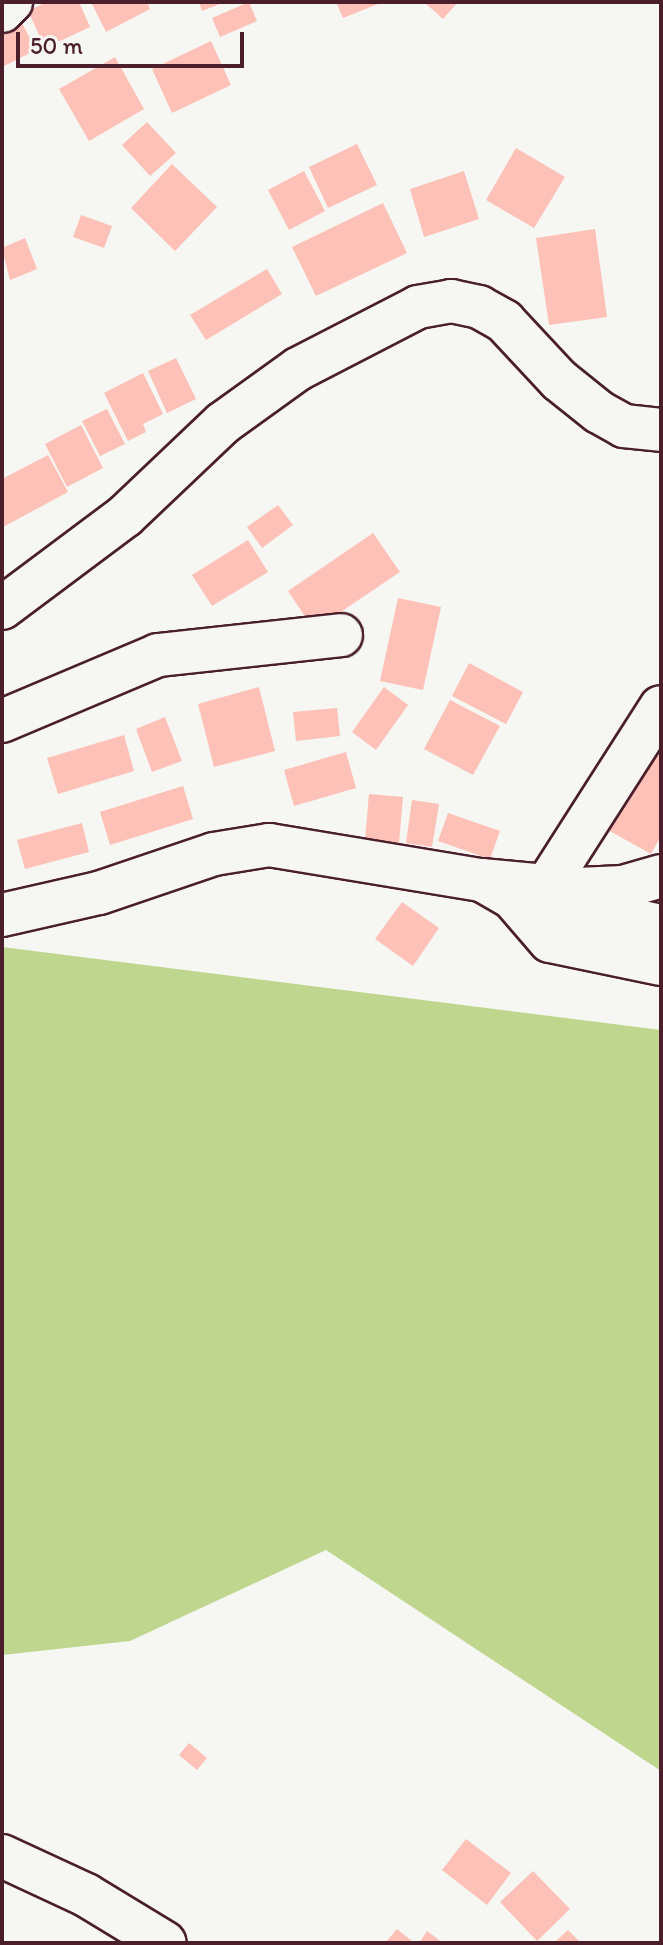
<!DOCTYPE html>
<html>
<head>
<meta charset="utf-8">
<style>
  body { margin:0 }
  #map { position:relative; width:663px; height:1945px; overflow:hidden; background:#f6f6f2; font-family:Itim,sans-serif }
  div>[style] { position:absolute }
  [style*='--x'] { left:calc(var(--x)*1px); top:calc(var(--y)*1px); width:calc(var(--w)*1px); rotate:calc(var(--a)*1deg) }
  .green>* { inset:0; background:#bed68d }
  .building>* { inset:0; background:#fdc1b7 }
  .roads { filter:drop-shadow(2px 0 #4a1f2b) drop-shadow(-2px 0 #4a1f2b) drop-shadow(0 2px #4a1f2b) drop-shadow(0 -2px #4a1f2b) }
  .minor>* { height:42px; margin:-21px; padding:0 21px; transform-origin:21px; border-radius:21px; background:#f6f6f2 }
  span { translate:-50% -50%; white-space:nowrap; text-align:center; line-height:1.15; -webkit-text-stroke:7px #f6f6f2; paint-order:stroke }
  .frame { position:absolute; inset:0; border:4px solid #4a1f2b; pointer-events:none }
  .scale { position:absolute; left:16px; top:32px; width:228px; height:36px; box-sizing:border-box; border:4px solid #4a1f2b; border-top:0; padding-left:10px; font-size:24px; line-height:28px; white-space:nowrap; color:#4a1f2b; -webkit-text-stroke:6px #f6f6f2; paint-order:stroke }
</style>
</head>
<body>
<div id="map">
  <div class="green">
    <div style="clip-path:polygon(2px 947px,661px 1030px,661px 1771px,326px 1550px,130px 1641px,2px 1655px)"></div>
  </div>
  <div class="building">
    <div style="clip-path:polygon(47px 2px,79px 2px,90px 27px,45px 48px,28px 11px)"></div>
    <div style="clip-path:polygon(91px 2px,147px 2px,150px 9px,106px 32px)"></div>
    <div style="clip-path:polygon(199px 2px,225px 2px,202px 11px)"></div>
    <div style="clip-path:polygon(249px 2px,257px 21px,220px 37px,212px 18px)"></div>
    <div style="clip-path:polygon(336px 2px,383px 2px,343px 18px)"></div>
    <div style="clip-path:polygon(424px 2px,458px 2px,443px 19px)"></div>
    <div style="clip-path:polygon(22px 23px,36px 50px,2px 67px,2px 33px)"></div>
    <div style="clip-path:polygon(211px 41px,231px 85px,172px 113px,152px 69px)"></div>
    <div style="clip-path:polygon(115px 57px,144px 109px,89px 141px,59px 89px)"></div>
    <div style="clip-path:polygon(147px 122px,176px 153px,150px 176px,122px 145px)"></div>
    <div style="clip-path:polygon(357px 144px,377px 185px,328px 208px,309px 167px)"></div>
    <div style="clip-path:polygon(516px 148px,565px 177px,534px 228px,486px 200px)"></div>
    <div style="clip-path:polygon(172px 164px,217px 207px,175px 251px,131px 208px)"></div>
    <div style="clip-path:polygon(304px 171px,325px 211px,289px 230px,268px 190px)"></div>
    <div style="clip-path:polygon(464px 171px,479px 219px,424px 237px,410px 189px)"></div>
    <div style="clip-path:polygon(383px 203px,407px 253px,316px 296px,292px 247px)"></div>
    <div style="clip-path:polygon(81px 215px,112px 226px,104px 248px,73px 237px)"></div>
    <div style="clip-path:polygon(595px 229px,607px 317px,549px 325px,536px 238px)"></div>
    <div style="clip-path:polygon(25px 238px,37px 269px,10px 280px,2px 248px)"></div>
    <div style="clip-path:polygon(267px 269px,282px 294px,206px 340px,190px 315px)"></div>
    <div style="clip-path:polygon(176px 358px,196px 399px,167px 413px,148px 371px)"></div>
    <div style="clip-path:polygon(143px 373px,163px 414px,143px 424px,146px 432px,128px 441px,104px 393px)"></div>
    <div style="clip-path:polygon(107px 409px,125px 444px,100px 456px,82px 421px)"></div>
    <div style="clip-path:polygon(81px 425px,103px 468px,67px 487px,45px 444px)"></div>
    <div style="clip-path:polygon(48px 455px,68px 492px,3px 527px,2px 479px)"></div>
    <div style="clip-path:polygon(278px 505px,293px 525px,262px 548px,247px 527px)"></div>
    <div style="clip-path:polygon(373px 533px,400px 572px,314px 630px,288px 591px)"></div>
    <div style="clip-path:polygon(248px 540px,268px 572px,212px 606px,192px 575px)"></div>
    <div style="clip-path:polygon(398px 598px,441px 607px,423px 690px,380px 681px)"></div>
    <div style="clip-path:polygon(469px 663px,523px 692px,506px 724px,452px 696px)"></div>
    <div style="clip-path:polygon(259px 687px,275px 751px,214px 767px,198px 704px)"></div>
    <div style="clip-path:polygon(384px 687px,408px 705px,376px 750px,352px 732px)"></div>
    <div style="clip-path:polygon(450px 700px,500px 726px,473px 775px,424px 749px)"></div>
    <div style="clip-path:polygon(337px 708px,340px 736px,296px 741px,293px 712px)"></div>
    <div style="clip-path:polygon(165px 717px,182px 761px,152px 772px,136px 729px)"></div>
    <div style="clip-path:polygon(124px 735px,134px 771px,58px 794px,47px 758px)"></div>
    <div style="clip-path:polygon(346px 752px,356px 788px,294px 806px,284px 770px)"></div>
    <div style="clip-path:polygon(653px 752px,661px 756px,661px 836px,651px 854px,608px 830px)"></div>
    <div style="clip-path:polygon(183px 786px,193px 819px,110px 845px,100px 812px)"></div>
    <div style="clip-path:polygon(369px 794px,403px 797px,399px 843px,365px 840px)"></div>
    <div style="clip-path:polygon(412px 800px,439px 804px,432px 847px,406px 843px)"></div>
    <div style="clip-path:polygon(448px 813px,500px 831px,490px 859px,438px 841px)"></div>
    <div style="clip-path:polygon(82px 823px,89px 852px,25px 869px,17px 840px)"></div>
    <div style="clip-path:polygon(402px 902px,439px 928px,413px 966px,375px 939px)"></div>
    <div style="clip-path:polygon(189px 1743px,207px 1758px,197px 1770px,179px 1755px)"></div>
    <div style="clip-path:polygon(466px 1839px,511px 1873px,487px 1905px,442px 1870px)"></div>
    <div style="clip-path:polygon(533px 1871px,570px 1909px,537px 1941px,500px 1902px)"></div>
    <div style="clip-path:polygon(397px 1929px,412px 1941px,410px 1943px,385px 1943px)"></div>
    <div style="clip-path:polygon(568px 1930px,581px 1943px,554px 1943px)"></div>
    <div style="clip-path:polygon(427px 1931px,443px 1943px,419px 1943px)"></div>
  </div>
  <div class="roads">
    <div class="minor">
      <div style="--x:2;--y:11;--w:13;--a:-45"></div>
      <div style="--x:2;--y:608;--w:154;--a:-36.8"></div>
      <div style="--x:125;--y:516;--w:135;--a:-43.5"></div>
      <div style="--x:223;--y:423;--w:92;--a:-35.8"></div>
      <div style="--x:298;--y:369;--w:135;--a:-27.3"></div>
      <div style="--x:418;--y:307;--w:34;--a:-10"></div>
      <div style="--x:451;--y:301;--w:29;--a:12"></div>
      <div style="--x:479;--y:307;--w:29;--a:29"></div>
      <div style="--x:504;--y:321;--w:81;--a:47"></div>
      <div style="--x:559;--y:380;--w:51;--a:38.7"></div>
      <div style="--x:599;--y:412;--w:29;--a:29"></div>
      <div style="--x:624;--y:426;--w:37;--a:6"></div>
      <div style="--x:2;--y:721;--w:169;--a:-22.9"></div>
      <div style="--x:158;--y:655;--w:184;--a:-6.2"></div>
      <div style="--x:482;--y:880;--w:34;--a:30"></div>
      <div style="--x:512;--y:897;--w:58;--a:49.2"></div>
      <div style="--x:550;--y:941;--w:113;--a:11.7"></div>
      <div style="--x:547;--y:885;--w:211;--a:-57.4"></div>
      <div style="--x:2;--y:915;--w:99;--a:-12.8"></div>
      <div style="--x:99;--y:893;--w:121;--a:-18.7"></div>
      <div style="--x:214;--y:854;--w:56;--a:-9.3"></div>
      <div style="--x:269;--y:845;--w:215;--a:9.4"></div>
      <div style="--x:481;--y:880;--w:97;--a:5.3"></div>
      <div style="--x:578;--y:889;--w:45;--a:-2.5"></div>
      <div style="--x:623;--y:887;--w:40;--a:-16"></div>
      <div style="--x:564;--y:916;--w:46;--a:-1.2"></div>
      <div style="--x:610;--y:915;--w:52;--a:12.2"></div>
      <div style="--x:2;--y:1856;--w:93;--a:24.9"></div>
      <div style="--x:86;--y:1895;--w:92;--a:31.3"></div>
    </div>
  </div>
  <div class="frame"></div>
  <div class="scale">50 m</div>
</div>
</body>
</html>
